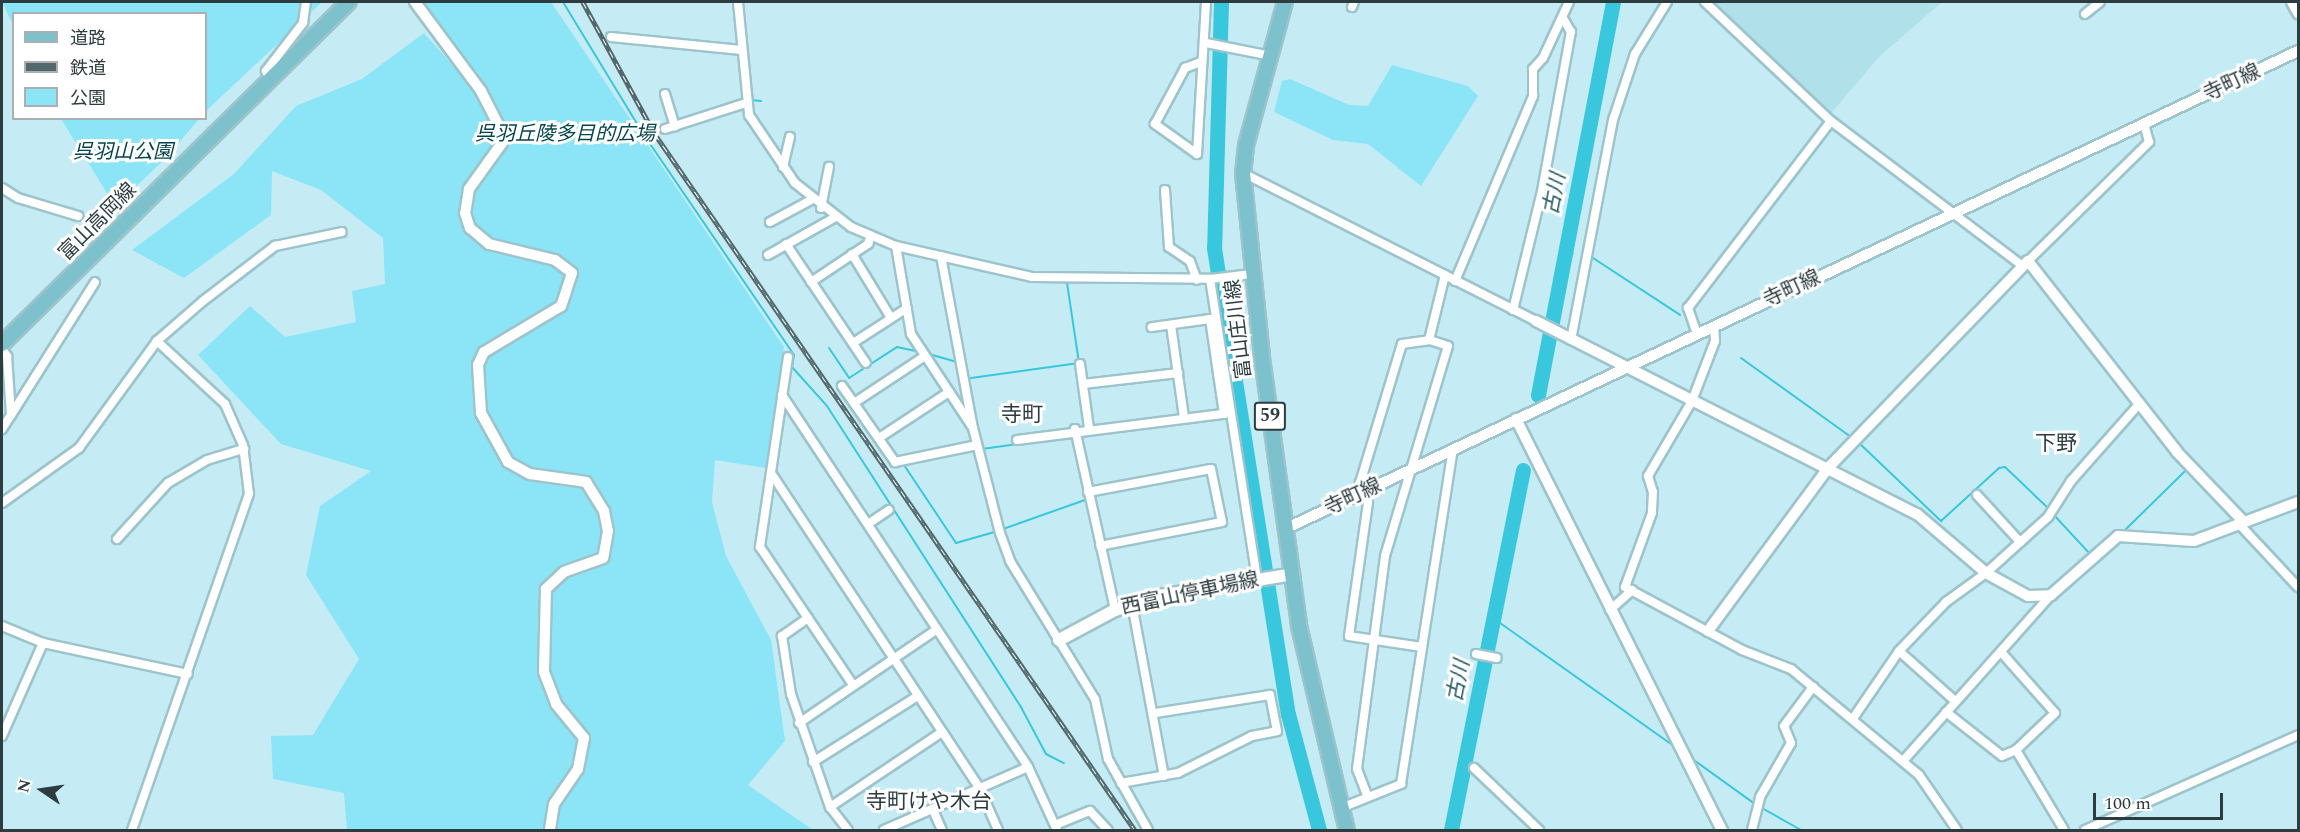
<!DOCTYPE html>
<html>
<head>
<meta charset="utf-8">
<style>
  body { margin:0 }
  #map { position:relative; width:2300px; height:832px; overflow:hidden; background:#c5ecf4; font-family:Spectral,"Noto Sans JP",serif }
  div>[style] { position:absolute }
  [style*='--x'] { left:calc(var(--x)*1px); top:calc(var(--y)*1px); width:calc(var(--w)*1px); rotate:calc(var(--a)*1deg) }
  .built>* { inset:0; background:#b0e0ea }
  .green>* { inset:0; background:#8be5f6 }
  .stream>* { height:2px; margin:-1px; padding:0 1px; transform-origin:1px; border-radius:1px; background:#39c7dd }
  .river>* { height:15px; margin:-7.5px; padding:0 7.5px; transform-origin:7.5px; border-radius:7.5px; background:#39c7dd }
  .roads { filter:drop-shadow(2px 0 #9dc4cb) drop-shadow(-2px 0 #9dc4cb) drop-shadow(0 2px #9dc4cb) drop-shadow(0 -2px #9dc4cb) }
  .minor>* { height:8px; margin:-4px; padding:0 4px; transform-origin:4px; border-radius:4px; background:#fff }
  .tertiary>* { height:10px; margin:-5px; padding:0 5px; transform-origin:5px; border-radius:5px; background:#fff }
  .secondary>* { height:12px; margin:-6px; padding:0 6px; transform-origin:6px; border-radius:6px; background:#fff }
  .primary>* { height:14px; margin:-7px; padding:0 7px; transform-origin:7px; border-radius:7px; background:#7cc1cb }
  .rail>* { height:4.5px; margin-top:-2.25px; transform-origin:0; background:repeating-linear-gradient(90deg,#fff 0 7px,#52686c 0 14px); box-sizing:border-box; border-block:2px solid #52686c }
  span { translate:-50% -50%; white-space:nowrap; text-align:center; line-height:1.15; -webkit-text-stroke:6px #fff; paint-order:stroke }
  .shield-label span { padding:2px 4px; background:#fff; border:2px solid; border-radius:4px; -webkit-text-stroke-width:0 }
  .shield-label { font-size:18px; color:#2c3c3f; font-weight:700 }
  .street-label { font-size:20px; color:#2c3c3f }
  .park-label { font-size:20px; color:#04444d; font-style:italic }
  .water-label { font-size:21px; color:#1f5761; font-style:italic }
  .neighbourhood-label { font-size:21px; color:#2c3c3f }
  .frame { position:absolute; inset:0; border:3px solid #2c3c3f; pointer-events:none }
  .legend { position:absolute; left:12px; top:12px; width:195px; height:108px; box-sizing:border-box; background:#fff; border:2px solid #abb1b2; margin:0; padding:8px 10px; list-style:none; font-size:18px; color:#2c3c3f }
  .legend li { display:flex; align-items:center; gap:12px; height:30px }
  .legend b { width:30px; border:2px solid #abb1b2 }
  .north { position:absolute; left:12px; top:760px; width:60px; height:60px; -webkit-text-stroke:4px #fff; paint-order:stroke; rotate:283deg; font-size:16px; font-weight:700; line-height:24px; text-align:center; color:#2c3c3f }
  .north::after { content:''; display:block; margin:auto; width:21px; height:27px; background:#2c3c3f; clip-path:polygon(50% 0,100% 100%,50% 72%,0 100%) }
  .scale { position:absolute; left:2093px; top:793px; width:130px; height:27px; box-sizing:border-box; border:3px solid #2c3c3f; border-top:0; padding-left:8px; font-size:18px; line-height:21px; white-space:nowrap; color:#2c3c3f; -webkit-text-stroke:4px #fff; paint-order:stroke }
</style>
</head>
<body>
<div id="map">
  <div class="built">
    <div style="clip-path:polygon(1711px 2px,1942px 2px,1880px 56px,1831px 113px)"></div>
  </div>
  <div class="green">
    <div style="clip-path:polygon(2px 2px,322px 2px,206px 111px,206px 14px,14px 14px,13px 25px)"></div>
    <div style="clip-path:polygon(415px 2px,551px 2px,784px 347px,766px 468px,715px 460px,712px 502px,726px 556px,771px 640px,785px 741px,748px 785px,813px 830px,347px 830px,344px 793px,273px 779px,271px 736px,313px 735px,359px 659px,306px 575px,320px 506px,371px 471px,281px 444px,198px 355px,250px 306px,285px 337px,356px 322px,352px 291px,385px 284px,383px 238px,321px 190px,272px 171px,271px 215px,184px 278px,132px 250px,234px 174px,296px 106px,362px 79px,424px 33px,487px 104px,501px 149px,500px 123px,481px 91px)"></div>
    <div style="clip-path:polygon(1392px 65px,1468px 86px,1478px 96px,1421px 186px,1368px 144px,1333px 140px,1274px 112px,1282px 81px,1290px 79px,1349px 105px,1368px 106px)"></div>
    <div style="clip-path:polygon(61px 119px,199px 119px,166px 158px,115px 206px)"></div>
  </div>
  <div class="stream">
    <div style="--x:563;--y:2;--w:156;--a:58.7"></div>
    <div style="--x:644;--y:135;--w:266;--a:55.7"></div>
    <div style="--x:794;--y:355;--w:12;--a:99"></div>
    <div style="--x:792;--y:367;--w:52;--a:48.1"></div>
    <div style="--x:827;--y:406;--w:360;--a:57.2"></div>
    <div style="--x:1022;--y:709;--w:51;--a:61.9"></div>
    <div style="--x:1046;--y:754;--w:20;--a:27"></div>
    <div style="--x:751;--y:100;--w:10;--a:6"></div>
    <div style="--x:676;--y:121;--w:69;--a:-18.7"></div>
    <div style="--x:644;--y:135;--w:29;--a:-25"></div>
    <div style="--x:1563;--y:252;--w:10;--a:11"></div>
    <div style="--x:1593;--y:258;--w:104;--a:33.2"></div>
    <div style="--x:829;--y:348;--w:36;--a:56"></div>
    <div style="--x:849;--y:378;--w:57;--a:-32.9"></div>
    <div style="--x:897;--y:347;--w:19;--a:12"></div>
    <div style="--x:929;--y:354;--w:29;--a:16"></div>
    <div style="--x:1741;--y:358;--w:135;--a:35.7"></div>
    <div style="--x:971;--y:378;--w:109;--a:-7.9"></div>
    <div style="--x:1079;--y:363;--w:81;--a:-98.5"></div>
    <div style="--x:1858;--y:442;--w:115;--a:43.6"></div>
    <div style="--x:1941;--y:521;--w:79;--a:-42.4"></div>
    <div style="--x:1999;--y:468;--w:6;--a:-9"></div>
    <div style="--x:2005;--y:467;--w:62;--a:43.7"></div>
    <div style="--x:982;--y:449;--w:73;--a:-7.9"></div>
    <div style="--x:973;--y:450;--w:71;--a:167.7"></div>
    <div style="--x:904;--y:465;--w:94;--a:56.3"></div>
    <div style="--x:956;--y:543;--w:40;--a:-16"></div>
    <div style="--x:2053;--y:514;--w:54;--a:47.2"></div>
    <div style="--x:1003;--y:529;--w:87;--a:-19.5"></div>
    <div style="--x:2123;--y:532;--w:90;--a:-44.5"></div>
    <div style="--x:1493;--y:618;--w:222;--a:35.3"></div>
    <div style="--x:1691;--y:758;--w:79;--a:35.7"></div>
    <div style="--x:1760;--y:807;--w:47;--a:29.3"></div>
  </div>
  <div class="river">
    <div style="--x:1221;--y:2;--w:246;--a:91.6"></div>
    <div style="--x:1214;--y:248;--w:472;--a:81"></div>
    <div style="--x:1288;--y:714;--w:120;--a:75"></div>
    <div style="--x:1538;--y:395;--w:400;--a:-79.2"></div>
    <div style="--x:1451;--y:830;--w:367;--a:-78.7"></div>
  </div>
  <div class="roads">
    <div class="minor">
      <div style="--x:738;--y:2;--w:114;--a:84.4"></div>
      <div style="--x:749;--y:115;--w:82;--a:55.9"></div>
      <div style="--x:795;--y:183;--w:71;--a:38.2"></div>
      <div style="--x:851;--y:227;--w:49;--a:22.9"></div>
      <div style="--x:896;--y:246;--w:139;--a:12.8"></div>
      <div style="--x:1032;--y:277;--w:178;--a:0.6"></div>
      <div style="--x:1210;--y:279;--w:42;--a:-6.8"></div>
      <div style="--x:1705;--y:2;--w:173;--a:43.4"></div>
      <div style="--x:1831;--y:121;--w:241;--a:37.1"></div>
      <div style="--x:1352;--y:7;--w:5;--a:-68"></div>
      <div style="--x:2085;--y:14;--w:19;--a:-39"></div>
      <div style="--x:611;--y:37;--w:131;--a:5.7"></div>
      <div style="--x:1206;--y:43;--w:66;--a:11.3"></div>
      <div style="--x:270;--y:79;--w:9;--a:-117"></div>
      <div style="--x:266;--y:71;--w:61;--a:-52.4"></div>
      <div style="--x:303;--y:23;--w:21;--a:-82"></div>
      <div style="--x:665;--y:94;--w:34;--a:73"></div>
      <div style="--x:665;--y:129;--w:85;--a:-17.8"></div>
      <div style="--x:1197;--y:154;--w:152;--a:-86.6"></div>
      <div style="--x:1197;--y:154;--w:52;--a:-144.5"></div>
      <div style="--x:1155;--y:124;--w:64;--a:-61.8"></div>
      <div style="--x:1185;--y:68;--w:17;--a:-21"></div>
      <div style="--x:783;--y:167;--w:31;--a:-77"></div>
      <div style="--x:1243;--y:173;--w:328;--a:26.8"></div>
      <div style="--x:2;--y:188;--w:19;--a:32"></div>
      <div style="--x:18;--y:198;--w:63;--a:16.7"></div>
      <div style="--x:1165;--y:190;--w:57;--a:86"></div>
      <div style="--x:1169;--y:247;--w:25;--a:34"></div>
      <div style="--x:1190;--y:261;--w:20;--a:70"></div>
      <div style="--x:821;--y:208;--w:42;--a:-79"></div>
      <div style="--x:770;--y:222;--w:47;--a:-28.2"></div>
      <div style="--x:786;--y:244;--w:143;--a:56.1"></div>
      <div style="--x:896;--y:246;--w:89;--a:80.3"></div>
      <div style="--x:911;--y:334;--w:109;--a:56.6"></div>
      <div style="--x:852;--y:254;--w:75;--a:58.6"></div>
      <div style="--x:768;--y:255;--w:76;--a:-29.3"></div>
      <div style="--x:941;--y:256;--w:175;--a:79.5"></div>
      <div style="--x:973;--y:428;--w:108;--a:75.6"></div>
      <div style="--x:1000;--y:533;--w:30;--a:70"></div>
      <div style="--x:1010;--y:561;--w:162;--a:58.4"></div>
      <div style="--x:1095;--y:699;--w:61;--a:77.8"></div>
      <div style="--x:1108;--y:759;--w:81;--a:60.6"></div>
      <div style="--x:2028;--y:261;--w:170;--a:-44.5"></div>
      <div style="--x:2149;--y:142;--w:20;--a:-105"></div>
      <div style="--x:1210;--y:279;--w:303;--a:81.1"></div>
      <div style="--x:1455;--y:281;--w:201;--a:-67.1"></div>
      <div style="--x:1533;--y:96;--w:27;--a:-90"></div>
      <div style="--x:1533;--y:69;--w:15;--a:-48"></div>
      <div style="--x:1543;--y:58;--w:62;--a:-65.1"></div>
      <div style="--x:811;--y:282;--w:69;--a:-33.7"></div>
      <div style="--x:868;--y:244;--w:9;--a:-72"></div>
      <div style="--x:1513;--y:310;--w:122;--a:-76.3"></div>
      <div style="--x:1542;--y:191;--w:162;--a:-79.7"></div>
      <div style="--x:1571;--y:32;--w:16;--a:-120"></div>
      <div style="--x:1171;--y:325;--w:94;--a:82"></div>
      <div style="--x:1714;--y:326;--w:15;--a:86"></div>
      <div style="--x:1715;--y:341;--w:64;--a:111"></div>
      <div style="--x:1692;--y:401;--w:87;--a:120.4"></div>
      <div style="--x:1648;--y:476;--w:17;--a:73"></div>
      <div style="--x:1653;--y:492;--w:21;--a:93"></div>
      <div style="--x:1652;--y:513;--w:79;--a:110"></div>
      <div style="--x:1625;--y:587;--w:133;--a:28.3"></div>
      <div style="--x:1742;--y:650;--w:53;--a:21.2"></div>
      <div style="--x:1791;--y:669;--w:166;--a:39.6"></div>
      <div style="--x:1919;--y:775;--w:67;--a:55.4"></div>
      <div style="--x:1697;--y:334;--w:28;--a:-109"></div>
      <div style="--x:1688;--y:308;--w:235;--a:-52.6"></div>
      <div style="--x:1571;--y:340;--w:224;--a:-79.2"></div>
      <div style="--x:1613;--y:120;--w:70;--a:-71.6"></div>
      <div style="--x:1635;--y:54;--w:61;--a:-58.4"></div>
      <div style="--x:853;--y:343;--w:64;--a:-32.9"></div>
      <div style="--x:2;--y:349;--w:9;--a:54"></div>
      <div style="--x:7;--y:356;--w:59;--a:86.1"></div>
      <div style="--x:11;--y:415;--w:17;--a:123"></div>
      <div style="--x:788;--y:357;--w:192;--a:98.4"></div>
      <div style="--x:760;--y:547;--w:166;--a:56"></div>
      <div style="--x:1080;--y:364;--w:65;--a:82"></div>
      <div style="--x:1083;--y:384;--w:96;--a:-6.6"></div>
      <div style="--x:842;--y:386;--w:93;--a:55.1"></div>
      <div style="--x:895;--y:462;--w:84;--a:-11.7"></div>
      <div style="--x:782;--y:395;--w:446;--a:56.5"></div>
      <div style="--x:1028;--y:767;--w:69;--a:65.3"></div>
      <div style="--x:854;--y:403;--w:85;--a:-33.5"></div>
      <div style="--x:11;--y:415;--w:157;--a:-57.7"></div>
      <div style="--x:1075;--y:429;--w:185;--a:77.5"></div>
      <div style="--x:879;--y:438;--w:84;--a:-33.3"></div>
      <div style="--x:1017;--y:440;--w:209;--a:-7.2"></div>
      <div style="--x:1224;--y:414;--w:96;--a:-98.4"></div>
      <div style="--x:1210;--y:319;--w:59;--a:172.1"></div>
      <div style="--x:771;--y:473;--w:379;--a:56.5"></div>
      <div style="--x:980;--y:789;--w:45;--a:66.3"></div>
      <div style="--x:1088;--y:492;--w:125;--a:-10.6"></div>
      <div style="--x:1211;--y:469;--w:54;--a:78.3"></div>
      <div style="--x:1222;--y:522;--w:124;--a:168.9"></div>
      <div style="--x:1977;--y:495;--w:64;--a:47.5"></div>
      <div style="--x:2;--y:503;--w:95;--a:-35.5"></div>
      <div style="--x:79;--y:448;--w:132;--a:-53.9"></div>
      <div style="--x:157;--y:341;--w:61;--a:-41"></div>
      <div style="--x:203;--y:301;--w:91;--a:-37.4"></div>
      <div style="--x:275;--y:246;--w:68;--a:-11.8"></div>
      <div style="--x:868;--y:524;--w:25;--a:-34"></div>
      <div style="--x:2239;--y:524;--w:86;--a:46.9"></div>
      <div style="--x:117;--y:539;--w:76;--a:-47.7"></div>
      <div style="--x:168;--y:483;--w:45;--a:-30.5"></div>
      <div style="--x:207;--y:460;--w:39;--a:-17"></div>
      <div style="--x:1132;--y:604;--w:175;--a:79.5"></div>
      <div style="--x:1610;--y:610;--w:30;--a:-42"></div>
      <div style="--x:808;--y:618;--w:32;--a:145"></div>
      <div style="--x:782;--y:636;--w:59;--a:81.2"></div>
      <div style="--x:791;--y:694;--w:120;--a:71"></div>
      <div style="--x:830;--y:807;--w:29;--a:52"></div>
      <div style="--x:2;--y:626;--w:44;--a:22.5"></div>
      <div style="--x:43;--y:643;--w:148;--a:12.1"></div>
      <div style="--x:1422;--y:647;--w:74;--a:-171.4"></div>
      <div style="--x:1349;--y:636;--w:135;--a:-81.9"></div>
      <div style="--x:1368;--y:502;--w:21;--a:-113"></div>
      <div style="--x:1360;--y:483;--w:145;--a:-73.2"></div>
      <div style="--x:1402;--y:344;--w:27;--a:-8"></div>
      <div style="--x:1899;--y:651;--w:74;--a:41.7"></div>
      <div style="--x:2001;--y:652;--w:81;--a:48.5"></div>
      <div style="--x:2055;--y:713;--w:54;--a:136.5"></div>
      <div style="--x:1476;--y:654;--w:21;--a:11"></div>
      <div style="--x:1946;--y:712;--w:71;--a:38.2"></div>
      <div style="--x:2002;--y:756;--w:15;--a:-23"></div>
      <div style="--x:2016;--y:750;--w:93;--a:59"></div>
      <div style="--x:1854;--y:717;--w:80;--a:-55.7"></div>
      <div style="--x:1899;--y:651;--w:68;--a:-46.2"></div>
      <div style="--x:1946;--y:602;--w:49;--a:-35.9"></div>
      <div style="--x:1986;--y:573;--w:84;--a:-42.1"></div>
      <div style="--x:2048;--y:517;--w:43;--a:-57.4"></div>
      <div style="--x:2071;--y:481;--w:104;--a:-48.5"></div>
      <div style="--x:799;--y:723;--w:166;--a:-34.2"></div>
      <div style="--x:2;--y:736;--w:102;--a:-66.2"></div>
      <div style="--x:1903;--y:761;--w:222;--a:-48.3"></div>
      <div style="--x:813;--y:762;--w:124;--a:-32.2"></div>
      <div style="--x:1474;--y:768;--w:90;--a:43.6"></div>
      <div style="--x:1121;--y:783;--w:58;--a:-10"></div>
      <div style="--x:1178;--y:773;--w:83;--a:-26.6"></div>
      <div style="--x:1252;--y:736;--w:25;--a:-11"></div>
      <div style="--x:1277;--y:731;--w:37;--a:-101"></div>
      <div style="--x:1270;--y:695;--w:116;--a:171.1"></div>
      <div style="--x:1367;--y:795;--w:28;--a:-111"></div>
      <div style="--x:1357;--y:769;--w:215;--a:-82.5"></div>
      <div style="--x:1385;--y:556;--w:219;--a:-73.3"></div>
      <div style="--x:1448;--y:346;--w:20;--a:-162"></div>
      <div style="--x:1429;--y:340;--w:67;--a:-76.2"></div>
      <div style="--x:830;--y:807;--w:135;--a:-33.8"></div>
      <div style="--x:1341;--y:808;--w:65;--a:-21.8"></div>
      <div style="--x:1401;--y:784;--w:338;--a:-81.2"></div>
      <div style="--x:933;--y:810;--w:22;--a:66"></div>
      <div style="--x:1055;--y:825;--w:38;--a:-22"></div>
      <div style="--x:1090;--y:811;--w:26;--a:47"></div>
      <div style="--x:132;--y:830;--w:356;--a:-70.8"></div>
      <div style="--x:249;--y:494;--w:49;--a:-97"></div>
      <div style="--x:243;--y:445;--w:45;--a:-113.7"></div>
      <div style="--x:225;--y:404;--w:93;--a:-137.2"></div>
      <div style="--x:884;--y:830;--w:157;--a:-23.6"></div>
      <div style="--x:1752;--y:830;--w:34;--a:-76"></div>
      <div style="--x:1760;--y:797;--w:62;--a:-60.1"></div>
      <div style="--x:1791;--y:743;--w:18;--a:-112"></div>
      <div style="--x:1784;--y:726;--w:49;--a:-53.4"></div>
      <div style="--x:2085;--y:830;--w:233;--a:-24"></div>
    </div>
    <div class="tertiary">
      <div style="--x:415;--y:2;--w:111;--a:53.4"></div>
      <div style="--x:481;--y:91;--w:48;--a:62.9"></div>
      <div style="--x:503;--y:134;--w:9;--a:96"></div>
      <div style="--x:502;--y:143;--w:57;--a:125.7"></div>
      <div style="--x:469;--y:189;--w:24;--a:99"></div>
      <div style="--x:465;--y:213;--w:16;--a:72"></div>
      <div style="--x:470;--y:228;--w:25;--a:40"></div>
      <div style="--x:489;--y:244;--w:68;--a:13.6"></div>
      <div style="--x:555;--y:260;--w:21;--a:37"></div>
      <div style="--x:572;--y:273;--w:35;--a:108"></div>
      <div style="--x:561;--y:306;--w:90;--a:149.1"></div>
      <div style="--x:484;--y:352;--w:14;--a:115"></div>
      <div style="--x:478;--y:365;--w:48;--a:86.4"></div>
      <div style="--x:481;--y:413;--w:56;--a:61.1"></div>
      <div style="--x:508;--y:462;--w:25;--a:29"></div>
      <div style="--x:530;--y:474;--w:57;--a:8.1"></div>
      <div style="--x:586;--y:482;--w:34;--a:58"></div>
      <div style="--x:604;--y:511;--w:20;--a:79"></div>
      <div style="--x:608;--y:531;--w:27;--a:100"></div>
      <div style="--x:603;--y:558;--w:41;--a:160.3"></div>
      <div style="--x:564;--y:572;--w:25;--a:137"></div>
      <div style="--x:546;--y:589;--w:83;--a:91.4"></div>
      <div style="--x:544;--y:672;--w:34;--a:69"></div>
      <div style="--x:556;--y:704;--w:44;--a:50.5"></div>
      <div style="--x:584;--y:738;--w:32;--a:101"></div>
      <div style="--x:578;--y:769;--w:42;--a:124.4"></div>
      <div style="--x:554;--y:804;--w:26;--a:99"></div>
      <div style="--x:2292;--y:2;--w:13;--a:61"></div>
      <div style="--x:1536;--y:321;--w:427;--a:26.9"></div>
      <div style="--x:1917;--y:514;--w:91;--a:40.5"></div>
      <div style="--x:1986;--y:573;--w:48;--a:28.7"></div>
      <div style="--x:2028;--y:596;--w:23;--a:-2"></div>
      <div style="--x:2051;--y:595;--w:89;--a:-41.4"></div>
      <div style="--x:2118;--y:536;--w:76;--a:3.8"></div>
      <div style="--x:2194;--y:541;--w:111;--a:-20.6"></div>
      <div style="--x:1516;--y:419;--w:460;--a:63.4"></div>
      <div style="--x:1287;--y:528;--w:1118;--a:-25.26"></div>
      <div style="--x:1708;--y:631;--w:204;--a:-53.6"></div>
      <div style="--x:1829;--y:467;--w:286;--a:-46"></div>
      <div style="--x:2028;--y:261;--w:242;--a:52"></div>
      <div style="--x:2177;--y:452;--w:97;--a:46.3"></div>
    </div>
    <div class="secondary">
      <div style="--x:1059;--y:640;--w:64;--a:-28.2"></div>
      <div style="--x:1115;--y:610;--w:46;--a:-17.7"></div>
      <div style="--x:1159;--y:596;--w:136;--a:-9.3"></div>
    </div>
    <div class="primary">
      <div style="--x:1285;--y:2;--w:149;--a:105.2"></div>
      <div style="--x:1246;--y:146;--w:27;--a:96"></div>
      <div style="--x:1243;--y:173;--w:193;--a:84.1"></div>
      <div style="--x:1263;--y:365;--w:263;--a:82.1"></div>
      <div style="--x:1299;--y:626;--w:210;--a:76.8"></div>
      <div style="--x:2;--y:344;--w:487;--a:-44.6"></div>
    </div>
  </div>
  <div class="rail">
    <div style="--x:583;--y:2;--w:150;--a:61.4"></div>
    <div style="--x:655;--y:134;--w:845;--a:55.41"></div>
  </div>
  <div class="shield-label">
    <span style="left:1270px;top:416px">59</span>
  </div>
  <div class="street-label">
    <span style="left:2232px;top:83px;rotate:-25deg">寺町線</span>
    <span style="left:98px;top:222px;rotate:-45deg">富山高岡線</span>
    <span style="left:1792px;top:289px;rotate:-25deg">寺町線</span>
    <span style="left:1239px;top:329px;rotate:-97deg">富山庄川線</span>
    <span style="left:1353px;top:497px;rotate:-25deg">寺町線</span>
    <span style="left:1190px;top:594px;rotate:-12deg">西富山停車場線</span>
  </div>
  <div class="park-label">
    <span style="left:565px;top:134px">呉羽丘陵多目的広場</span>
    <span style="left:123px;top:152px">呉羽山公園</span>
  </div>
  <div class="water-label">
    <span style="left:1555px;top:194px;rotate:-79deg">古川</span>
    <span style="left:1459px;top:681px;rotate:-79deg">古川</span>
  </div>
  <div class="neighbourhood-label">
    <span style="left:1022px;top:415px">寺町</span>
    <span style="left:2056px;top:444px">下野</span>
    <span style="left:929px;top:802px">寺町けや木台</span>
  </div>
  <div class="frame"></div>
  <ul class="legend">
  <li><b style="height:8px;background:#7cc1cb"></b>道路</li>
  <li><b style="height:8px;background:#52686c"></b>鉄道</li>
  <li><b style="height:16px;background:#8be5f6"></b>公園</li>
  </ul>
  <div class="north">N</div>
  <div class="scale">100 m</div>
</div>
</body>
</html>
